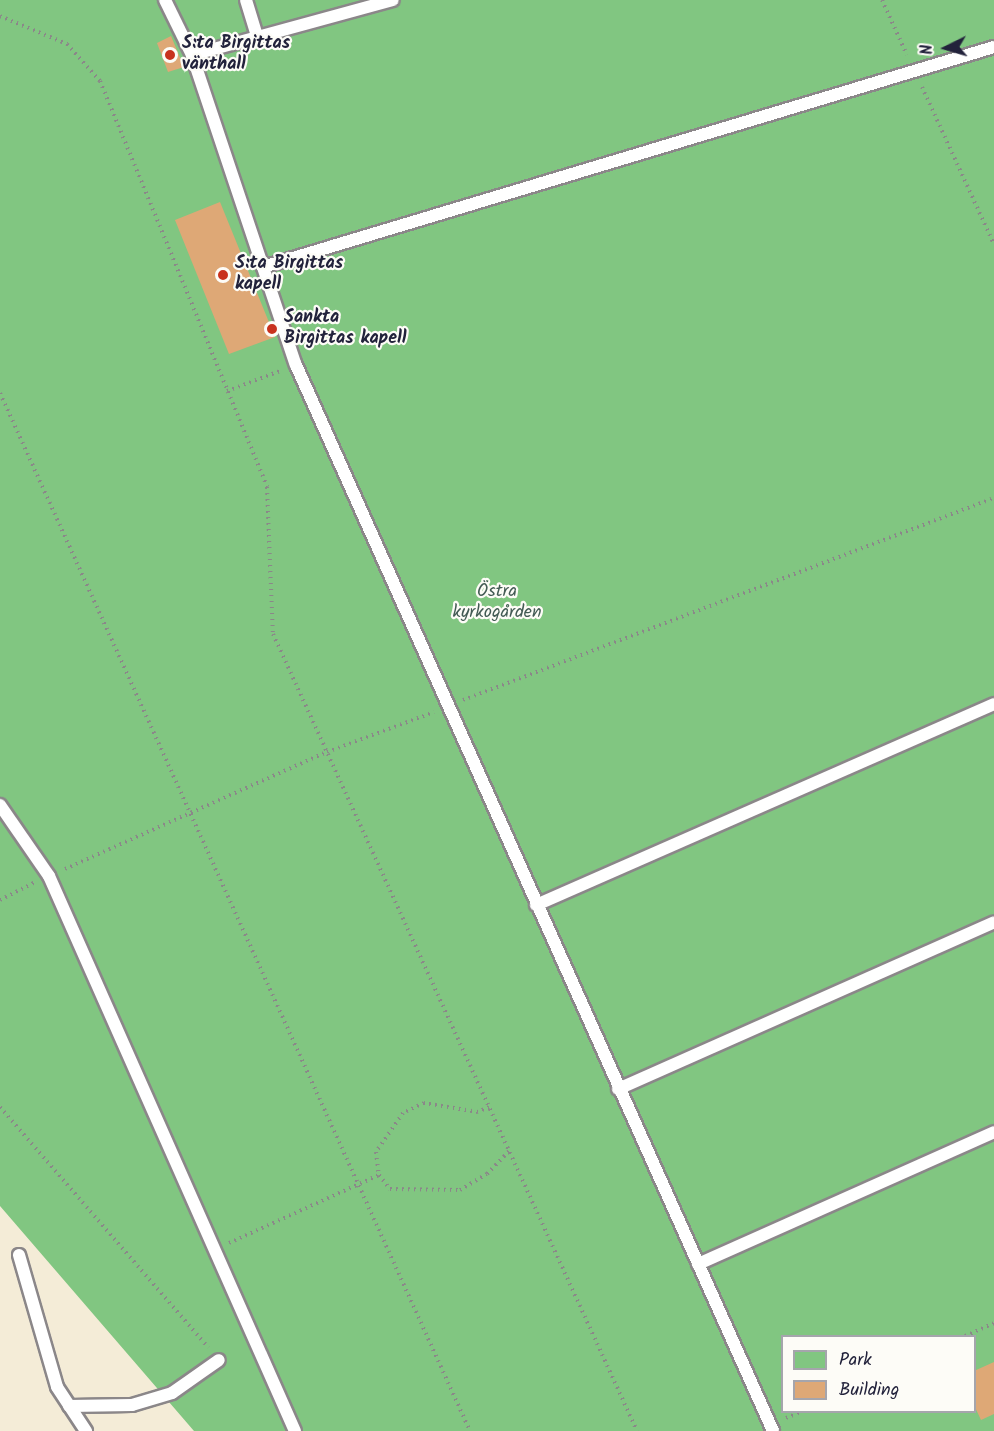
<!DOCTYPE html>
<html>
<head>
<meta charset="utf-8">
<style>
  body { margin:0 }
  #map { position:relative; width:994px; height:1431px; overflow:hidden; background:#f4ecd7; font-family:Kalam,sans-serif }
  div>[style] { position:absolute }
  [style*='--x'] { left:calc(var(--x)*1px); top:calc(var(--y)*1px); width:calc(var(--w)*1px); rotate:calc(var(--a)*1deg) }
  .green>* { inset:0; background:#81c681 }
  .building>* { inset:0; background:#dea876 }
  .path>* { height:4px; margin-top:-2px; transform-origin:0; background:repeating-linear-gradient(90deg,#8b8789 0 1.5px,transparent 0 6px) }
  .roads { filter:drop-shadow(2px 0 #8b8789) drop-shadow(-2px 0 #8b8789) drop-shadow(0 2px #8b8789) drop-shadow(0 -2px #8b8789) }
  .lane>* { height:12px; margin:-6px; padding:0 6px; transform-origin:6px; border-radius:6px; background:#fff }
  .dots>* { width:16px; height:16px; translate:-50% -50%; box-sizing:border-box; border:3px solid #fdfcf7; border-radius:50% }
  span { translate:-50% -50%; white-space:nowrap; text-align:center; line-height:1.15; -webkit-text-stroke:4.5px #fdfcf7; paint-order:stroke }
  .poi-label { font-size:18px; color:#22223b; font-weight:700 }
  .left { translate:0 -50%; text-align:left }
  .park-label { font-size:18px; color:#435b54 }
  .legend { position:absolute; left:781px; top:1335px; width:195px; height:78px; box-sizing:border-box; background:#fdfcf7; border:2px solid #a5a5ac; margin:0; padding:8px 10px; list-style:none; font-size:18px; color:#22223b }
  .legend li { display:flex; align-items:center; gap:12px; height:30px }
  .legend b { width:30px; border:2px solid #a5a5ac }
  .north { position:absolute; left:916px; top:18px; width:60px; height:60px; -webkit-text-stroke:4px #fdfcf7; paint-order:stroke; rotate:265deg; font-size:16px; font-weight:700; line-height:24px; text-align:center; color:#22223b }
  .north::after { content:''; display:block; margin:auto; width:21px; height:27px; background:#22223b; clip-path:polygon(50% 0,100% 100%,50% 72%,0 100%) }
</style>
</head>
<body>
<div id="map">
  <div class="green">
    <div style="clip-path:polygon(evenodd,0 0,994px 0,994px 1431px,194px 1431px,0 1206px,0 0,782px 1336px,974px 1336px,974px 1412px,782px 1412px,782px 1336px)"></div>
  </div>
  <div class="building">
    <div style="clip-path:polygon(171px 36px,184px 67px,168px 72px,157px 43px)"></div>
    <div style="clip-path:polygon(220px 202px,275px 337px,229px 354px,175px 220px)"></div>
    <div style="clip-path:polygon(994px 1362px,994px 1414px,981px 1420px,974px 1405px,974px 1371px)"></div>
  </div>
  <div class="path">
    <div style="--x:882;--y:0;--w:60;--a:65.6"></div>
    <div style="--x:0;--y:16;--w:73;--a:22.7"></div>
    <div style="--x:67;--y:44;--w:50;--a:48.3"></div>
    <div style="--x:100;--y:81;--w:439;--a:67.6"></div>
    <div style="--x:267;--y:487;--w:147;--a:87.7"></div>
    <div style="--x:273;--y:634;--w:876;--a:65.45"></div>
    <div style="--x:922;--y:87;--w:173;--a:65.4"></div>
    <div style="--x:227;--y:391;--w:57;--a:-20.7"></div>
    <div style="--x:0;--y:393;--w:1139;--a:65.64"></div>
    <div style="--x:463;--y:700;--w:568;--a:-20.83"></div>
    <div style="--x:65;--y:869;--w:287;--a:-24.1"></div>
    <div style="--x:327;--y:752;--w:114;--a:-20.5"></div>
    <div style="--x:0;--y:900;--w:38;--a:-27"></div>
    <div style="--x:0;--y:1107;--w:318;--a:49.1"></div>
    <div style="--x:489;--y:1107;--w:12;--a:156"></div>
    <div style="--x:478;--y:1112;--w:55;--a:-170.5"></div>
    <div style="--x:424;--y:1103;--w:23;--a:155"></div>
    <div style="--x:403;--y:1113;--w:47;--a:124.7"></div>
    <div style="--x:376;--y:1152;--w:23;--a:83"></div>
    <div style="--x:379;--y:1175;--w:18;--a:52"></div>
    <div style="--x:390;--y:1189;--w:70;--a:0.8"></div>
    <div style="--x:460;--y:1190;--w:31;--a:-31"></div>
    <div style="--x:487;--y:1174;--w:32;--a:-46"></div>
    <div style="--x:229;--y:1243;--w:165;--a:-24.4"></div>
    <div style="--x:965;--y:1336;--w:32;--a:-24"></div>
    <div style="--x:786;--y:1418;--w:16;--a:-22"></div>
  </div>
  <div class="roads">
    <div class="lane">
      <div style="--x:165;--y:0;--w:61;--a:63.9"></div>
      <div style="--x:192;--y:55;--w:327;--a:71.5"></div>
      <div style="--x:296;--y:365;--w:1168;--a:65.89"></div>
      <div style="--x:246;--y:0;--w:39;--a:73"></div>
      <div style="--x:192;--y:55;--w:208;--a:-15.3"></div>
      <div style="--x:263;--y:267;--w:763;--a:-16.75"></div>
      <div style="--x:0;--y:805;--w:86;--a:55.4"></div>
      <div style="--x:49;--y:876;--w:607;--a:66.1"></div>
      <div style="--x:536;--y:905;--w:500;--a:-23.69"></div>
      <div style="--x:618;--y:1089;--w:411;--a:-23.9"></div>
      <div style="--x:19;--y:1255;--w:137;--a:73.9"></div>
      <div style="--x:57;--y:1387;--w:53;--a:56.6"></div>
      <div style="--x:698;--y:1264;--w:324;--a:-24"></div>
      <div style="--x:69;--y:1406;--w:63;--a:-0.9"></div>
      <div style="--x:132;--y:1405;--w:42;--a:-16.7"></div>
      <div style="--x:172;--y:1393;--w:57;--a:-35.1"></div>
    </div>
  </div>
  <div class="dots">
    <div style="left:170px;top:55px;background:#c8321e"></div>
    <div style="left:223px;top:275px;background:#c8321e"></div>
    <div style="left:272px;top:329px;background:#c8321e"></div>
  </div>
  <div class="poi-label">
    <span class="left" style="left:182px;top:55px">S:ta Birgittas<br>vänthall</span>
    <span class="left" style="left:235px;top:275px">S:ta Birgittas<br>kapell</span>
    <span class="left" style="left:284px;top:329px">Sankta<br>Birgittas kapell</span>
  </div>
  <div class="park-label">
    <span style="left:497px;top:603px">Östra<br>kyrkogården</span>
  </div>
  <ul class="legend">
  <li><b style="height:16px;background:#81c681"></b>Park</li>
  <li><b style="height:16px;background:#dea876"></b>Building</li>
  </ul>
  <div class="north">N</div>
</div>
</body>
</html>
